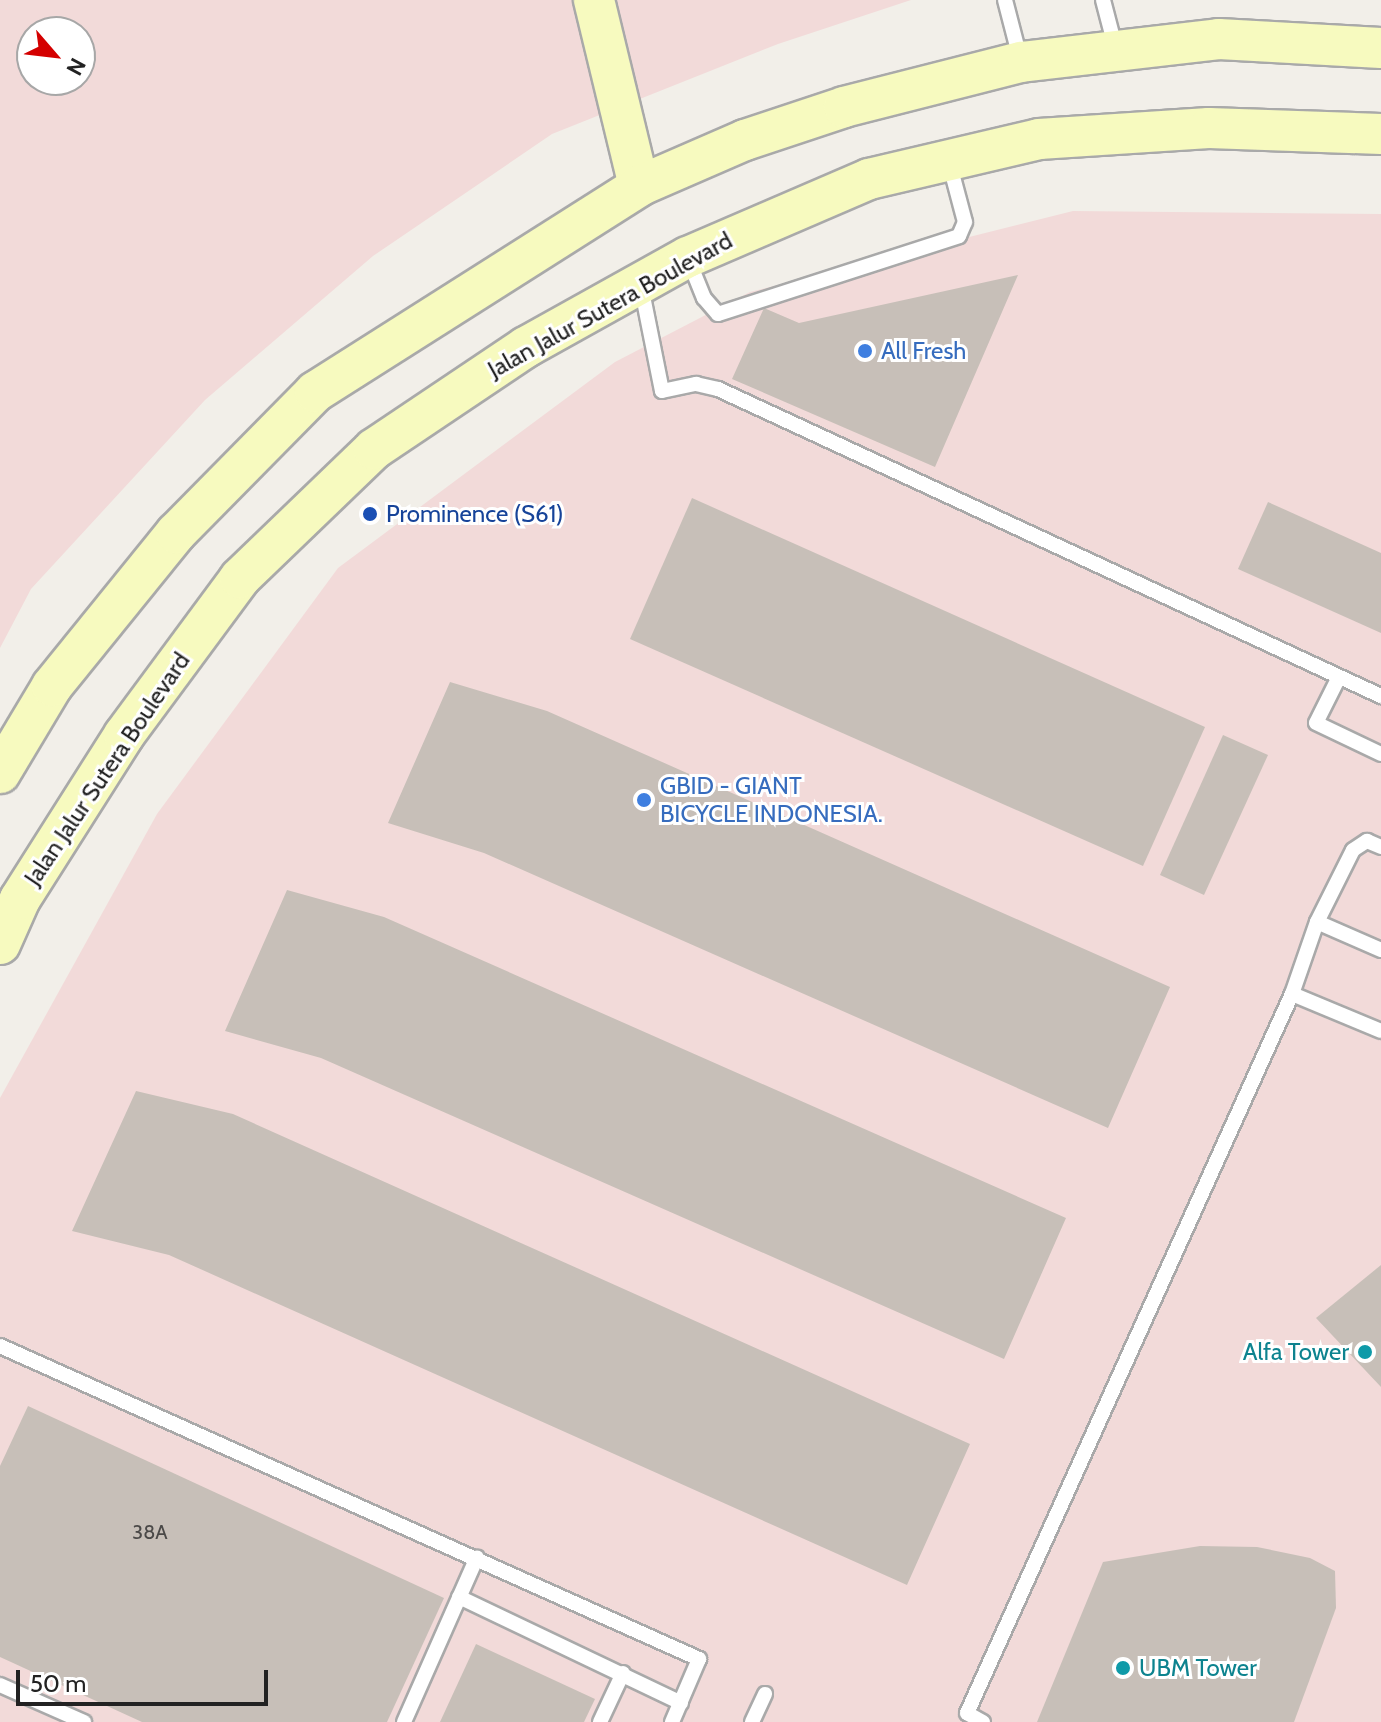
<!DOCTYPE html>
<html>
<head>
<meta charset="utf-8">
<style>
  body { margin:0 }
  #map { position:relative; width:1381px; height:1722px; overflow:hidden; background:#f2efe9; font-family:Cabin,sans-serif }
  div>[style] { position:absolute }
  [style*='--x'] { left:calc(var(--x)*1px); top:calc(var(--y)*1px); width:calc(var(--w)*1px); rotate:calc(var(--a)*1deg) }
  .commercial>* { inset:0; background:#f2dad9 }
  .building>* { inset:0; background:#c7bfb8 }
  .roads { filter:drop-shadow(2px 0 #a9a9a9) drop-shadow(-2px 0 #a9a9a9) drop-shadow(0 2px #a9a9a9) drop-shadow(0 -2px #a9a9a9) }
  .service>* { height:14px; margin:-7px; padding:0 7px; transform-origin:7px; border-radius:7px; background:#fff }
  .secondary>* { height:40px; margin:-20px; padding:0 20px; transform-origin:20px; border-radius:20px; background:#f7fabf }
  .dots>* { width:22px; height:22px; translate:-50% -50%; box-sizing:border-box; border:4px solid #fff; border-radius:50% }
  span { translate:-50% -50%; white-space:nowrap; text-align:center; line-height:1.15; -webkit-text-stroke:6px #fff; paint-order:stroke }
  .number-label { font-size:20px; color:#4b4948 }
  .number-label span { -webkit-text-stroke-width:0 }
  .street-label { font-size:24px; color:#222 }
  .shop-label { font-size:24px; color:#366cbe }
  .left { translate:0 -50%; text-align:left }
  .transit-label { font-size:24px; color:#164399 }
  .culture-label { font-size:24px; color:#0d838f }
  .right { translate:-100% -50%; text-align:right }
  .north { position:absolute; left:16px; top:16px; width:80px; height:80px; box-sizing:border-box; background:#fff; border:2px solid #a7a7a7; border-radius:50%; rotate:118deg; font-size:22px; font-weight:700; line-height:32px; text-align:center; color:#222 }
  .north::after { content:''; display:block; margin:auto; width:28px; height:36px; background:#d40000; clip-path:polygon(50% 0,100% 100%,50% 72%,0 100%) }
  .scale { position:absolute; left:16px; top:1670px; width:252px; height:36px; box-sizing:border-box; border:4px solid #222; border-top:0; padding-left:10px; font-size:24px; line-height:28px; white-space:nowrap; color:#222; -webkit-text-stroke:6px #fff; paint-order:stroke }
</style>
</head>
<body>
<div id="map">
  <div class="commercial">
    <div style="clip-path:polygon(evenodd,0 0,911px 0,778px 44px,552px 134px,373px 256px,205px 400px,31px 589px,0 648px,0 0,32px 32px,80px 32px,80px 80px,32px 80px,32px 32px)"></div>
    <div style="clip-path:polygon(1073px 211px,1381px 214px,1381px 1722px,0 1722px,0 1098px,157px 814px,338px 568px,615px 362px,750px 292px)"></div>
  </div>
  <div class="building">
    <div style="clip-path:polygon(1018px 275px,935px 467px,732px 379px,764px 308px,799px 323px)"></div>
    <div style="clip-path:polygon(692px 498px,1205px 727px,1143px 866px,630px 639px)"></div>
    <div style="clip-path:polygon(1268px 502px,1381px 553px,1381px 633px,1238px 569px)"></div>
    <div style="clip-path:polygon(450px 682px,547px 711px,1170px 987px,1108px 1128px,484px 853px,388px 823px)"></div>
    <div style="clip-path:polygon(1223px 735px,1268px 755px,1204px 895px,1160px 875px)"></div>
    <div style="clip-path:polygon(287px 890px,384px 917px,1066px 1218px,1004px 1359px,321px 1058px,225px 1031px)"></div>
    <div style="clip-path:polygon(136px 1091px,233px 1114px,970px 1444px,907px 1585px,169px 1255px,72px 1231px)"></div>
    <div style="clip-path:polygon(1381px 1265px,1381px 1387px,1316px 1318px)"></div>
    <div style="clip-path:polygon(28px 1406px,444px 1598px,387px 1722px,142px 1722px,0 1657px,0 1466px)"></div>
    <div style="clip-path:polygon(1200px 1546px,1257px 1547px,1310px 1558px,1335px 1571px,1336px 1608px,1294px 1722px,1037px 1722px,1103px 1562px)"></div>
    <div style="clip-path:polygon(476px 1644px,595px 1699px,584px 1722px,440px 1722px)"></div>
  </div>
  <div class="roads">
    <div class="service">
      <div style="--x:1005;--y:0;--w:60;--a:75.5"></div>
      <div style="--x:1103;--y:0;--w:52;--a:75.4"></div>
      <div style="--x:689;--y:261;--w:40;--a:68"></div>
      <div style="--x:704;--y:298;--w:21;--a:49"></div>
      <div style="--x:718;--y:314;--w:253;--a:-17.9"></div>
      <div style="--x:959;--y:236;--w:15;--a:-67"></div>
      <div style="--x:965;--y:222;--w:62;--a:-104.9"></div>
      <div style="--x:641;--y:286;--w:107;--a:78.7"></div>
      <div style="--x:662;--y:391;--w:35;--a:-12"></div>
      <div style="--x:696;--y:384;--w:23;--a:13"></div>
      <div style="--x:718;--y:389;--w:731;--a:24.85"></div>
      <div style="--x:1339;--y:677;--w:51;--a:116.6"></div>
      <div style="--x:1316;--y:723;--w:72;--a:25.5"></div>
      <div style="--x:1317;--y:922;--w:70;--a:23.6"></div>
      <div style="--x:1292;--y:994;--w:76;--a:-70.9"></div>
      <div style="--x:1317;--y:922;--w:80;--a:-63.4"></div>
      <div style="--x:1353;--y:850;--w:17;--a:-33"></div>
      <div style="--x:1367;--y:841;--w:15;--a:23"></div>
      <div style="--x:0;--y:1346;--w:766;--a:24.12"></div>
      <div style="--x:699;--y:1659;--w:69;--a:113.2"></div>
      <div style="--x:459;--y:1597;--w:246;--a:25.5"></div>
      <div style="--x:0;--y:1685;--w:92;--a:23.8"></div>
      <div style="--x:404;--y:1722;--w:180;--a:-66.1"></div>
      <div style="--x:600;--y:1722;--w:54;--a:-64.9"></div>
      <div style="--x:752;--y:1722;--w:31;--a:-65"></div>
      <div style="--x:983;--y:1722;--w:18;--a:-151"></div>
      <div style="--x:967;--y:1713;--w:789;--a:-65.68"></div>
      <div style="--x:1292;--y:994;--w:96;--a:22.6"></div>
    </div>
    <div class="secondary">
      <div style="--x:594;--y:0;--w:191;--a:76.4"></div>
      <div style="--x:0;--y:773;--w:101;--a:-59.1"></div>
      <div style="--x:52;--y:686;--w:197;--a:-51"></div>
      <div style="--x:176;--y:533;--w:198;--a:-45.4"></div>
      <div style="--x:315;--y:392;--w:384;--a:-32.4"></div>
      <div style="--x:639;--y:186;--w:116;--a:-23.5"></div>
      <div style="--x:745;--y:140;--w:104;--a:-18.4"></div>
      <div style="--x:844;--y:107;--w:183;--a:-14.3"></div>
      <div style="--x:1021;--y:62;--w:199;--a:-6.6"></div>
      <div style="--x:1219;--y:39;--w:162;--a:3.2"></div>
      <div style="--x:0;--y:944;--w:49;--a:-66"></div>
      <div style="--x:20;--y:899;--w:194;--a:-57.6"></div>
      <div style="--x:124;--y:735;--w:195;--a:-53.5"></div>
      <div style="--x:240;--y:578;--w:186;--a:-43.9"></div>
      <div style="--x:374;--y:449;--w:183;--a:-33.9"></div>
      <div style="--x:526;--y:347;--w:185;--a:-29.1"></div>
      <div style="--x:688;--y:257;--w:197;--a:-23.3"></div>
      <div style="--x:869;--y:179;--w:175;--a:-13.2"></div>
      <div style="--x:1039;--y:139;--w:170;--a:-3.7"></div>
      <div style="--x:1209;--y:128;--w:172;--a:2"></div>
    </div>
  </div>
  <div class="dots">
    <div style="left:865px;top:351px;background:#3f7fe0"></div>
    <div style="left:370px;top:514px;background:#1a4fb4"></div>
    <div style="left:644px;top:800px;background:#3f7fe0"></div>
    <div style="left:1365px;top:1352px;background:#0f9aa8"></div>
    <div style="left:1123px;top:1668px;background:#0f9aa8"></div>
  </div>
  <div class="number-label">
    <span style="left:150px;top:1532px">38A</span>
  </div>
  <div class="street-label">
    <span style="left:610px;top:305px;rotate:-29deg">Jalan Jalur Sutera Boulevard</span>
    <span style="left:107px;top:769px;rotate:-56deg">Jalan Jalur Sutera Boulevard</span>
  </div>
  <div class="shop-label">
    <span class="left" style="left:881px;top:351px">All Fresh</span>
    <span class="left" style="left:660px;top:800px">GBID - GIANT<br>BICYCLE INDONESIA.</span>
  </div>
  <div class="transit-label">
    <span class="left" style="left:386px;top:514px">Prominence (S61)</span>
  </div>
  <div class="culture-label">
    <span class="right" style="left:1349px;top:1352px">Alfa Tower</span>
    <span class="left" style="left:1139px;top:1668px">UBM Tower</span>
  </div>
  <div class="north">N</div>
  <div class="scale">50 m</div>
</div>
</body>
</html>
